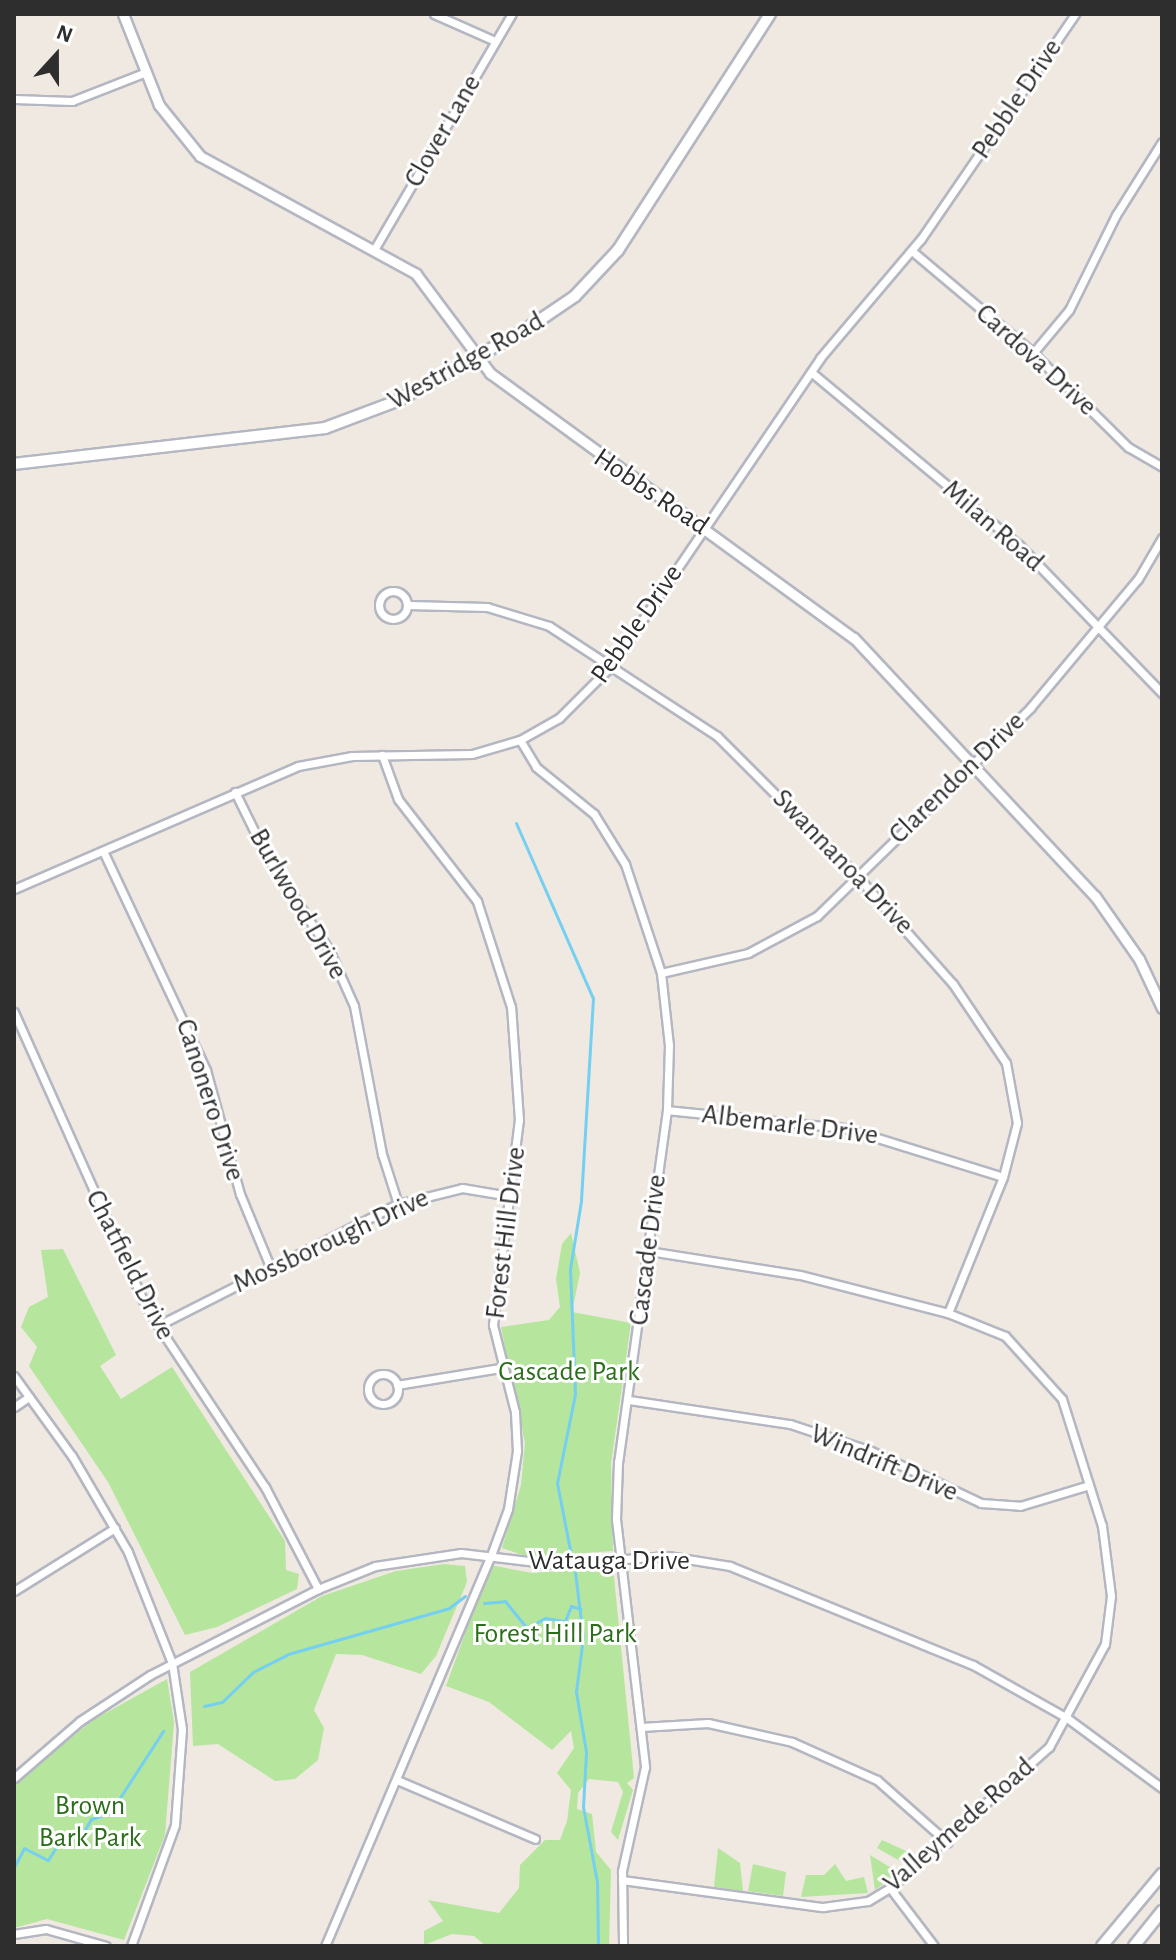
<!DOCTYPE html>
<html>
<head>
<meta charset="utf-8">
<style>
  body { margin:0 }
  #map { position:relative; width:1176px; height:1960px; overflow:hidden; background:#efe9e1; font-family:"Alegreya Sans",sans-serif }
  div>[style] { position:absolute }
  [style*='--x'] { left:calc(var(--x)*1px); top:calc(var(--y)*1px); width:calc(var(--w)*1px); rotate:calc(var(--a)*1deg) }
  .green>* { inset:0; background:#b6e59e }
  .stream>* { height:3px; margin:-1.5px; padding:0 1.5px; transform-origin:1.5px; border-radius:1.5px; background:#75cff0 }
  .roads { filter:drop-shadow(2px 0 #b4b7c1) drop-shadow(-2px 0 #b4b7c1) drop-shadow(0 2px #b4b7c1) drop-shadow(0 -2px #b4b7c1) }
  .minor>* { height:7px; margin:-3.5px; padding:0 3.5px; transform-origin:3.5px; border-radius:3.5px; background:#fff }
  .minor>.ring { margin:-3.5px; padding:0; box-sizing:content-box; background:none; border:7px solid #fff; border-radius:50% }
  .tertiary>* { height:9px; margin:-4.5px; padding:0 4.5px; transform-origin:4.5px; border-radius:4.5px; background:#fff }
  .secondary>* { height:10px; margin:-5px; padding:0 5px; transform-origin:5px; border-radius:5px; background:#fff }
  span { translate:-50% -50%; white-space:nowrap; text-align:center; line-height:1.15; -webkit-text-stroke:6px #fff; paint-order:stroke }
  .street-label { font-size:28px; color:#2e2e2e }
  .park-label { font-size:28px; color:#2c6e1b }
  .frame { position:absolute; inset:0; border:16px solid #2e2e2e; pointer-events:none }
  .north { position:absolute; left:16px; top:16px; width:80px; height:80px; -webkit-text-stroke:6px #fff; paint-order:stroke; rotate:21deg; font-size:22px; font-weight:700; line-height:32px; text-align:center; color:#2e2e2e }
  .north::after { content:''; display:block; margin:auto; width:28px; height:36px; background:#2e2e2e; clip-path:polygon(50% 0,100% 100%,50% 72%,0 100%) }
</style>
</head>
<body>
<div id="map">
  <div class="green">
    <div style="clip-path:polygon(571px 1233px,580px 1273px,572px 1312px,631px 1323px,611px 1464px,613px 1551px,528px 1557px,502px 1548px,521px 1485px,525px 1443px,501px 1327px,549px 1320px,560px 1307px,556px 1279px,562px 1244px)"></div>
    <div style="clip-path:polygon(63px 1249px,116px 1355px,100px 1366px,121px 1399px,172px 1367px,285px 1541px,286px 1570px,299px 1574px,297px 1589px,217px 1627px,185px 1635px,108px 1482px,29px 1366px,37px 1347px,21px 1327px,29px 1307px,48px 1297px,41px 1250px)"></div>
    <div style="clip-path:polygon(444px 1564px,465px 1566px,467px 1582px,436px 1656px,421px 1674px,362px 1655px,336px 1654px,314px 1710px,324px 1728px,318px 1760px,295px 1779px,275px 1781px,218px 1744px,193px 1746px,190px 1672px,322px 1596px,396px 1571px)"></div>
    <div style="clip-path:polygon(490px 1565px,532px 1573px,613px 1567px,634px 1778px,627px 1783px,633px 1790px,618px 1840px,611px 1832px,623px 1792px,618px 1782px,589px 1779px,578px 1793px,577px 1809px,592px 1814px,596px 1852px,611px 1870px,609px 1946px,486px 1946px,474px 1936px,452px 1934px,424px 1945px,424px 1931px,443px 1921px,428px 1900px,499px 1913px,519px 1888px,520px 1865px,545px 1840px,560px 1840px,567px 1821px,571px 1790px,557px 1773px,574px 1748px,571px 1731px,552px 1750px,489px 1702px,446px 1686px)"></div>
    <div style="clip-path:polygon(167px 1679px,174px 1722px,165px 1835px,124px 1940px,47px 1919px,14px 1928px,14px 1784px,93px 1720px)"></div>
    <div style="clip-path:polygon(882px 1840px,919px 1857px,875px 1890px,870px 1855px,893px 1869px,907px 1865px,877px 1848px)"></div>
    <div style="clip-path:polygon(718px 1848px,740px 1863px,743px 1891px,714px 1887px)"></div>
    <div style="clip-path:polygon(753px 1864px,786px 1872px,783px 1896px,748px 1891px)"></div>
    <div style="clip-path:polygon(835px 1864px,846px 1881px,864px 1877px,868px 1893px,801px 1897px,806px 1875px,824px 1875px)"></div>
  </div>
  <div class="stream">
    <div style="--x:516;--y:823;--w:191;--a:66.3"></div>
    <div style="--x:593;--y:998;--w:203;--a:93.4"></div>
    <div style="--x:581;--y:1201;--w:69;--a:99.2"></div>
    <div style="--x:570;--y:1269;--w:125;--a:87.7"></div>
    <div style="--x:575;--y:1394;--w:91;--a:101.4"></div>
    <div style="--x:557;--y:1483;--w:73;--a:79"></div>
    <div style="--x:575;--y:1572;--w:65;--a:83"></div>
    <div style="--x:583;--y:1637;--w:55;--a:97.3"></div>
    <div style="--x:576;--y:1692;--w:61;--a:80.5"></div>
    <div style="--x:586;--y:1752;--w:55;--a:93.1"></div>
    <div style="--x:583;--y:1807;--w:76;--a:79.4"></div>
    <div style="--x:597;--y:1882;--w:64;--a:89.1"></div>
    <div style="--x:484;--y:1603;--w:21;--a:-5"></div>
    <div style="--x:505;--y:1601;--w:35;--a:51"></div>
    <div style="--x:527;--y:1628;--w:21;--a:-29"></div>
    <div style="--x:545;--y:1618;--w:20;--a:9"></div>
    <div style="--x:565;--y:1621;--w:16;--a:-68"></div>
    <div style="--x:571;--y:1606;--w:10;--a:17"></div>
    <div style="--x:204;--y:1706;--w:18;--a:-13"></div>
    <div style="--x:222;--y:1702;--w:43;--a:-44.1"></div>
    <div style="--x:253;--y:1672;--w:39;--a:-27"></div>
    <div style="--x:288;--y:1654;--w:167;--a:-15.9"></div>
    <div style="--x:449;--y:1608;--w:20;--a:-37"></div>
    <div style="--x:14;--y:1867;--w:21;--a:-62"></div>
    <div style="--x:24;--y:1848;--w:27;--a:27"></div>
    <div style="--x:48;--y:1860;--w:31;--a:-58"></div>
    <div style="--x:64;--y:1834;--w:16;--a:14"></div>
    <div style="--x:80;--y:1838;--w:22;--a:-60"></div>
    <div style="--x:91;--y:1819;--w:20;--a:-18"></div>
    <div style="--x:110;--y:1813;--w:98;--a:-57.1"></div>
  </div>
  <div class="roads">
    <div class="minor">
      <div style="--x:434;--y:14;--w:67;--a:23.9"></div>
      <div style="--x:14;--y:99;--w:58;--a:2"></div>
      <div style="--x:72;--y:101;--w:79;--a:-21.4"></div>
      <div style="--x:375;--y:248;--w:271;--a:-59.7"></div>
      <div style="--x:912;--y:251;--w:158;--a:40.1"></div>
      <div style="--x:1033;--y:353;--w:134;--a:44.7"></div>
      <div style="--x:1128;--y:447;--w:39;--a:30"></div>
      <div style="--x:1033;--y:353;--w:56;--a:-50.1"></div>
      <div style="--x:1069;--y:310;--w:106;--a:-63.7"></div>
      <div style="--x:1116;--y:215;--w:86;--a:-57.8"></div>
      <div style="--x:811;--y:372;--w:271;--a:39.8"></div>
      <div style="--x:1019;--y:545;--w:206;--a:46"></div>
      <div class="ring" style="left:379px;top:591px;width:21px;height:21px"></div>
      <div style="--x:408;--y:605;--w:79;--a:1.5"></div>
      <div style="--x:487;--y:607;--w:65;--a:17"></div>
      <div style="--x:549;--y:626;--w:201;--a:33.2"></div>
      <div style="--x:717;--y:736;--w:198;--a:45"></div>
      <div style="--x:857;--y:876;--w:144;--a:48.4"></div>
      <div style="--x:953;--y:984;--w:95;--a:56.1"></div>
      <div style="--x:1006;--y:1063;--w:61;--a:79.6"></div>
      <div style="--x:1017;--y:1123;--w:56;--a:104.5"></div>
      <div style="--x:1003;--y:1177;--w:147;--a:112"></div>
      <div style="--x:520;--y:740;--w:31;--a:59"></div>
      <div style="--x:536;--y:767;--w:75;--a:39"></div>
      <div style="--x:594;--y:814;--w:59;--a:58.2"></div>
      <div style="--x:625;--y:864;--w:115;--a:71.7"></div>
      <div style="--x:661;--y:973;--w:72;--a:83.7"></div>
      <div style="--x:669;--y:1045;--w:65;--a:91.8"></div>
      <div style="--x:667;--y:1110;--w:355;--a:97.9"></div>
      <div style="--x:618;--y:1462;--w:57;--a:92"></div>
      <div style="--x:616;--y:1519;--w:250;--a:83.3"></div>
      <div style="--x:645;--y:1767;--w:107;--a:102.5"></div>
      <div style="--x:622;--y:1871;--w:75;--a:89.2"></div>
      <div style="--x:235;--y:792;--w:72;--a:63.8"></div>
      <div style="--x:267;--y:857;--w:112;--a:56.3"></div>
      <div style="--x:329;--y:950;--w:61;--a:65.9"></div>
      <div style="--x:354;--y:1006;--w:151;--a:79.3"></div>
      <div style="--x:382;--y:1154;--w:52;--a:72.3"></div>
      <div style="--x:103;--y:851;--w:242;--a:64.8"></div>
      <div style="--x:206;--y:1070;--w:129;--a:74.7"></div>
      <div style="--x:240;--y:1194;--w:76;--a:67.5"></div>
      <div style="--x:14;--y:889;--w:309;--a:-23.4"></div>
      <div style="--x:298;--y:766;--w:55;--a:-10.5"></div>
      <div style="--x:352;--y:756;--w:120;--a:-1"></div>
      <div style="--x:472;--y:754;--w:50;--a:-16.3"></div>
      <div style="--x:520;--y:740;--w:45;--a:-29.4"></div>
      <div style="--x:559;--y:718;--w:74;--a:-45"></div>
      <div style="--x:611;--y:666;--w:372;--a:-55.8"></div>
      <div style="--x:820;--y:358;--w:156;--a:-49.7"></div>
      <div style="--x:921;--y:239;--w:273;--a:-55.6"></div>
      <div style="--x:661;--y:973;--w:89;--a:-12.9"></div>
      <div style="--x:748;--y:953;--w:78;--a:-28.2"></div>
      <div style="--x:817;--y:916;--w:298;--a:-44.3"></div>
      <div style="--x:1030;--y:708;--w:168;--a:-50.1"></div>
      <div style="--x:1138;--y:579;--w:48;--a:-59.7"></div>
      <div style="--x:14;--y:1012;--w:325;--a:65.9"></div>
      <div style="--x:147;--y:1309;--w:214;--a:56.5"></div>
      <div style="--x:265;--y:1487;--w:115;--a:62.5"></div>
      <div style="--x:667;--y:1110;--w:179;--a:5.8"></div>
      <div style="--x:845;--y:1128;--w:165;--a:17.2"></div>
      <div style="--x:159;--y:1325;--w:268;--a:-26.9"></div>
      <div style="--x:398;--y:1204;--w:66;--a:-14"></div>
      <div style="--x:462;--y:1188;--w:49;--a:9.5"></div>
      <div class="ring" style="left:368px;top:1374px;width:23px;height:23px"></div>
      <div style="--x:14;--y:1376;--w:99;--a:54.1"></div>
      <div style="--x:72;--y:1456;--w:111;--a:59.7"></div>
      <div style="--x:128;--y:1552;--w:119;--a:68.4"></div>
      <div style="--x:172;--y:1663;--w:67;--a:81.4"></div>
      <div style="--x:182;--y:1729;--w:96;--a:94.2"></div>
      <div style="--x:175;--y:1825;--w:129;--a:110"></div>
      <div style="--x:397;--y:1385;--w:104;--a:-9.4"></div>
      <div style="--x:629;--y:1400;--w:163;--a:8.5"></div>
      <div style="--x:790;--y:1424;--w:85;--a:18.4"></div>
      <div style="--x:871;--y:1451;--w:122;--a:25.3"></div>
      <div style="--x:981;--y:1503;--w:39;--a:4"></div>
      <div style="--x:1020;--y:1506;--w:72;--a:-16.9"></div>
      <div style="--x:14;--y:1407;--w:18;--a:-34"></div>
      <div style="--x:14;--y:1591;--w:119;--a:-32"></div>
      <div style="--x:641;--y:1727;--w:67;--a:-3.4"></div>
      <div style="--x:708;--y:1723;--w:86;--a:12.7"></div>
      <div style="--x:792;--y:1742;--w:93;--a:24.1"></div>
      <div style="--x:877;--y:1780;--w:94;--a:41.5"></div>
      <div style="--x:14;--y:1778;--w:87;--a:-40.8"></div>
      <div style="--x:80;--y:1721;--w:84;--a:-33.3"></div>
      <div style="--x:150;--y:1675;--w:189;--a:-27.1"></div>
      <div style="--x:318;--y:1589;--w:61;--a:-22"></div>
      <div style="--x:375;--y:1566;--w:87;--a:-8.6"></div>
      <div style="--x:461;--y:1553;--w:93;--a:6.8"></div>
      <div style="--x:553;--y:1564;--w:115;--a:-4"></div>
      <div style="--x:668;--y:1556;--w:63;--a:9.2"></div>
      <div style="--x:730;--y:1566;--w:262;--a:22.2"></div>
      <div style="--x:973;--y:1665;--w:108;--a:29.4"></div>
      <div style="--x:1067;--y:1718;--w:118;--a:36.4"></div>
      <div style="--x:397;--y:1780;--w:150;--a:23.1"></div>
      <div style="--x:622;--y:1880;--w:203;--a:7.7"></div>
      <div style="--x:823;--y:1907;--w:45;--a:-7.6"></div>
      <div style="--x:868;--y:1901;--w:26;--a:-31"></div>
      <div style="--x:890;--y:1888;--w:213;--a:-41.6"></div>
      <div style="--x:1049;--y:1747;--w:117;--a:-61.5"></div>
      <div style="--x:1105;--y:1644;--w:48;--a:-82.9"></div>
      <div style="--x:1111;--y:1596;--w:71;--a:-97.3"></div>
      <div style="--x:1102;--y:1526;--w:133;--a:-107.5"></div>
      <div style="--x:1062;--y:1399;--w:85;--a:-132.1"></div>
      <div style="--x:1005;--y:1336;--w:61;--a:-158"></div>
      <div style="--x:948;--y:1313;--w:153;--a:-165.6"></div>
      <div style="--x:800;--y:1275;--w:154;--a:-171"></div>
      <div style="--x:890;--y:1888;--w:73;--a:52.8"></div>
      <div style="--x:14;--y:1934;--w:32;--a:-9"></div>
      <div style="--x:46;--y:1929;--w:62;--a:15.8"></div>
      <div style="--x:325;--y:1946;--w:422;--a:-67"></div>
      <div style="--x:490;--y:1558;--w:52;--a:-69.8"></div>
      <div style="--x:508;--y:1509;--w:59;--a:-81.2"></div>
      <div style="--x:517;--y:1451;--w:39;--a:-93"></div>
      <div style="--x:515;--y:1412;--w:90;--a:-104.2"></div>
      <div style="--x:493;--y:1325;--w:207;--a:-82.8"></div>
      <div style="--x:519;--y:1120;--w:113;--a:-94"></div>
      <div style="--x:511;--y:1007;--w:111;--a:-107.8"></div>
      <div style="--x:477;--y:901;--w:129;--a:-127.8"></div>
      <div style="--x:398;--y:799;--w:47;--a:-110"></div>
    </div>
    <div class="tertiary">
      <div style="--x:123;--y:14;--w:98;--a:68.4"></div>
      <div style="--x:159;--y:105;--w:65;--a:51.2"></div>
      <div style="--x:200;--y:156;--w:246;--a:28.6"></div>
      <div style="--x:416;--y:274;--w:124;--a:53.2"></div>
      <div style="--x:490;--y:373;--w:450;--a:36.1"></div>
      <div style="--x:854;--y:638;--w:353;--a:47"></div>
      <div style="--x:1095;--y:896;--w:77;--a:55.1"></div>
      <div style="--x:1139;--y:959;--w:54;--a:64.9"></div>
    </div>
    <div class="secondary">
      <div style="--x:14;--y:464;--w:313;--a:-6.6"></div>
      <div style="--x:325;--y:428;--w:77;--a:-20.6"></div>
      <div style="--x:397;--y:401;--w:146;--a:-29"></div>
      <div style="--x:525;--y:330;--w:60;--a:-34.2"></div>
      <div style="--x:575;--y:296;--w:63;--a:-46.9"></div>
      <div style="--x:618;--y:250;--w:281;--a:-57.2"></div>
      <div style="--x:1102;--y:1946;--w:94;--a:-50.2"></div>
      <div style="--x:1134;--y:1946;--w:45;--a:-51.3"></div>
    </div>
  </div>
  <div class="street-label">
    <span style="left:1017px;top:99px;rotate:-56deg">Pebble Drive</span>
    <span style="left:443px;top:131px;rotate:-60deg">Clover Lane</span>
    <span style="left:1036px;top:360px;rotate:42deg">Cardova Drive</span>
    <span style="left:466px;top:361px;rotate:-29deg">Westridge Road</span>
    <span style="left:651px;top:492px;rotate:34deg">Hobbs Road</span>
    <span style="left:993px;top:526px;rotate:41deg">Milan Road</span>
    <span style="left:637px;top:624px;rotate:-55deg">Pebble Drive</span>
    <span style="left:957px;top:778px;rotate:-44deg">Clarendon Drive</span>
    <span style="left:843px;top:862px;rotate:46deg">Swannanoa Drive</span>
    <span style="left:298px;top:904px;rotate:60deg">Burlwood Drive</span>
    <span style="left:210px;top:1100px;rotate:72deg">Canonero Drive</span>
    <span style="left:790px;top:1125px;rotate:7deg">Albemarle Drive</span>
    <span style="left:506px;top:1233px;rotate:-83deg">Forest Hill Drive</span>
    <span style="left:331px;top:1241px;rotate:-25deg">Mossborough Drive</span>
    <span style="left:648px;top:1250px;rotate:-83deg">Cascade Drive</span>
    <span style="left:130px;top:1265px;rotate:63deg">Chatfield Drive</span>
    <span style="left:884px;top:1463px;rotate:23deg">Windrift Drive</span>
    <span style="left:609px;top:1561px">Watauga Drive</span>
    <span style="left:959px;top:1825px;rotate:-41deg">Valleymede Road</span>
  </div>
  <div class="park-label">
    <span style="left:569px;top:1372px">Cascade Park</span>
    <span style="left:555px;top:1634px">Forest Hill Park</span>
    <span style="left:90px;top:1822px">Brown<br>Bark Park</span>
  </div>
  <div class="frame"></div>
  <div class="north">N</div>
</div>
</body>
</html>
